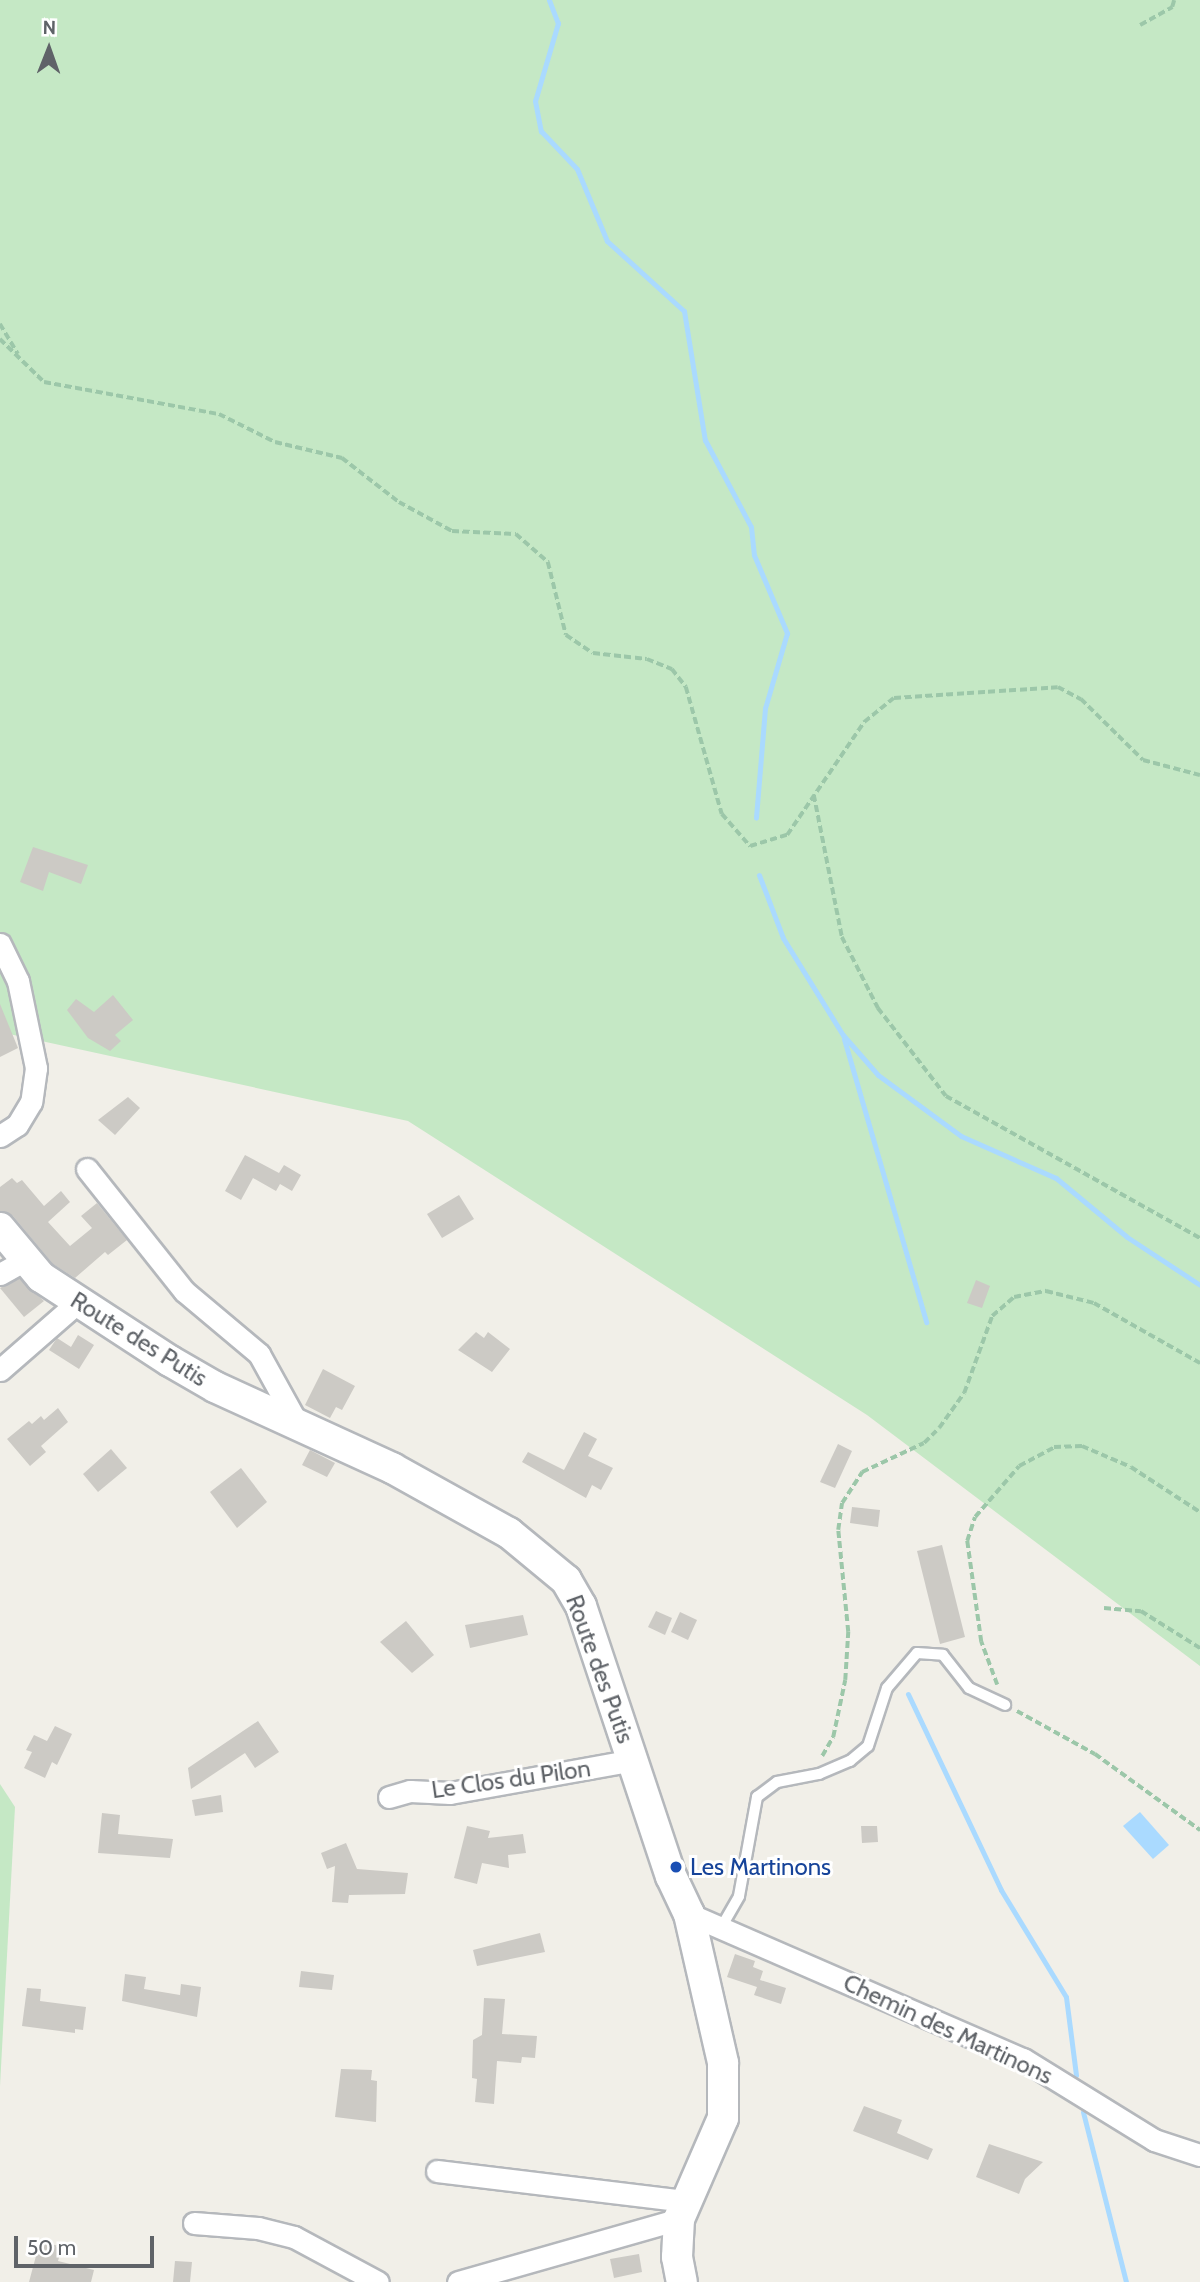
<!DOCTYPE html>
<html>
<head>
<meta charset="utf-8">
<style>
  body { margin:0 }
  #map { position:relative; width:1200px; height:2282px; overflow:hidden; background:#f1efe8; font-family:Cabin,sans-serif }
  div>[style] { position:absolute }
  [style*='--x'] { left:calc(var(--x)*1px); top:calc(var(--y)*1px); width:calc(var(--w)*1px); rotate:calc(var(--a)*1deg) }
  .green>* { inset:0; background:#c5e8c5 }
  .water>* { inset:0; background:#aadaff }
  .stream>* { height:5px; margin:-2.5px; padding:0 2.5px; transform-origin:2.5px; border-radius:2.5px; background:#aadaff }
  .building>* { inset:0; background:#cccac5 }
  .path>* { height:3.5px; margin-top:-1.75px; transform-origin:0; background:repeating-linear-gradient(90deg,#9cc7a9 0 7px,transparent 0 10.5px) }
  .roads { filter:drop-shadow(2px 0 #b5b8bc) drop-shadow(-2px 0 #b5b8bc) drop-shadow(0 2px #b5b8bc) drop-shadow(0 -2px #b5b8bc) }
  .lane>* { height:10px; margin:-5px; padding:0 5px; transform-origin:5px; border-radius:5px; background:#fff }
  .street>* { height:21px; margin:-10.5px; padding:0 10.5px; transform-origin:10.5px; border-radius:10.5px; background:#fff }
  .secondary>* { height:30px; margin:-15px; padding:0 15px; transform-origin:15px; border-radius:15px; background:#fff }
  .dots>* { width:19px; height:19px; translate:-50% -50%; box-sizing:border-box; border:4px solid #fff; border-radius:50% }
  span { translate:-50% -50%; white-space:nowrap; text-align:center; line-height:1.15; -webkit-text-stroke:6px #fff; paint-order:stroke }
  .street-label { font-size:24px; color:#5f6368 }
  .transit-label { font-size:24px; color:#164399 }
  .left { translate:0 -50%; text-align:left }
  .north { position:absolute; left:14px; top:14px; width:70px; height:70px; -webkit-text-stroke:5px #fff; paint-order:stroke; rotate:1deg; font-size:19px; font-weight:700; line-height:28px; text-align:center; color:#5f6368 }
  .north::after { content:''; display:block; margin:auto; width:24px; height:32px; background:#5f6368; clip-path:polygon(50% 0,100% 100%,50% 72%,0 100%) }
  .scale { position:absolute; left:14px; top:2236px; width:140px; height:32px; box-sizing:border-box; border:4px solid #5f6368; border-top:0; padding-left:9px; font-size:21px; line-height:24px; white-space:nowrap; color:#5f6368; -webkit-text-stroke:5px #fff; paint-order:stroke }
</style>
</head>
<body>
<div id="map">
  <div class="green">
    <div style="clip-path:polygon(0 0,1200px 0,1200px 1666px,867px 1415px,408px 1121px,0 1032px)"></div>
    <div style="clip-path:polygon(0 1784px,15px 1807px,0 2086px)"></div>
  </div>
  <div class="water">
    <div style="clip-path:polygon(1140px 1812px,1169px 1845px,1153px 1859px,1123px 1826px)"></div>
  </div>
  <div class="stream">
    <div style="--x:549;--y:0;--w:25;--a:69"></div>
    <div style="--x:558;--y:23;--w:81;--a:106.4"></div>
    <div style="--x:535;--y:101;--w:31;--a:79"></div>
    <div style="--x:541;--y:131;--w:52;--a:46.5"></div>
    <div style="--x:577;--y:169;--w:78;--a:67.4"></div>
    <div style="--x:607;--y:241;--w:104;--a:42.3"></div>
    <div style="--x:684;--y:311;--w:131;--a:80.8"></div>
    <div style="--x:705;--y:440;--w:98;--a:62.1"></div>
    <div style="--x:751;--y:527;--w:28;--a:84"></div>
    <div style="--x:754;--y:555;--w:85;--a:67.1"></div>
    <div style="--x:787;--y:633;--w:78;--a:106.3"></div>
    <div style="--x:765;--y:708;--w:110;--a:94.7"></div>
    <div style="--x:759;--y:875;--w:67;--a:69.1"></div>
    <div style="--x:783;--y:938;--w:114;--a:58.3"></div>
    <div style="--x:843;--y:1035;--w:53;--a:48.8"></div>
    <div style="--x:878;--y:1075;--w:103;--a:36.3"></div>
    <div style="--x:961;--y:1136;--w:104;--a:23.9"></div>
    <div style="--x:1056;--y:1178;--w:92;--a:39.7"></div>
    <div style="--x:1127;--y:1237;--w:87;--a:33.3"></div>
    <div style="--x:844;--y:1039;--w:295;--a:73.8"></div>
    <div style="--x:908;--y:1694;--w:217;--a:64.6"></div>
    <div style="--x:1001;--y:1890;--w:125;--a:58.7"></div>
    <div style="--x:1066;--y:1997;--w:79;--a:82.7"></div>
    <div style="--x:1083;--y:2112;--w:175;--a:75.8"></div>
  </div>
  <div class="building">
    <div style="clip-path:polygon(33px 847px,88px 865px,81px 884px,49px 872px,43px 891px,20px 882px)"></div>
    <div style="clip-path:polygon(113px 995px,133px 1020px,115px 1035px,121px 1041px,110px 1051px,88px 1038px,67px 1010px,76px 999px,94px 1012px)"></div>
    <div style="clip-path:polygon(0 1004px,18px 1048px,0 1057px)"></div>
    <div style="clip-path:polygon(128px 1097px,140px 1108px,115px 1135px,98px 1120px)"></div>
    <div style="clip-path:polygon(245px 1155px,279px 1173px,284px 1165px,301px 1175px,292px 1191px,280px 1184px,276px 1191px,253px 1178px,241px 1200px,225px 1191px)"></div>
    <div style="clip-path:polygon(12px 1178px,17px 1183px,22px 1180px,44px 1206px,61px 1191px,70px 1202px,48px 1222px,70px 1246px,92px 1228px,81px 1216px,97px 1203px,127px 1240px,108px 1255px,105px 1252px,75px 1278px,53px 1264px,13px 1216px,0 1211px,0 1187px)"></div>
    <div style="clip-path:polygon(459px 1195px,474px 1219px,442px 1238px,427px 1214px)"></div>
    <div style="clip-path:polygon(19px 1278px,44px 1301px,24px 1317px,0 1288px)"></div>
    <div style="clip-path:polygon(976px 1280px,990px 1286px,982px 1308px,967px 1303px)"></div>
    <div style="clip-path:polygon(476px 1332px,484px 1338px,488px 1332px,510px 1349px,492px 1372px,458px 1350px)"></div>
    <div style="clip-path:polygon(78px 1335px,94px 1345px,79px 1369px,49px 1350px,57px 1338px,71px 1347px)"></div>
    <div style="clip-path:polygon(323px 1369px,355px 1386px,342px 1410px,336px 1407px,330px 1418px,305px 1405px)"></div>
    <div style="clip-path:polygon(58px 1408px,68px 1422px,41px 1446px,46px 1452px,30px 1466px,7px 1439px,29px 1421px,32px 1424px,41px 1416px,44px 1420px)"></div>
    <div style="clip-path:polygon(584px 1432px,597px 1439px,588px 1456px,613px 1468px,601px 1490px,592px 1485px,586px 1498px,522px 1462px,528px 1452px,564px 1470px)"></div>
    <div style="clip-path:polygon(838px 1444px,852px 1451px,835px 1488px,820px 1482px)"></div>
    <div style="clip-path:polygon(111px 1449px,127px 1468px,98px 1492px,83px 1474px)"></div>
    <div style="clip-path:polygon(310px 1450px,335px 1463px,327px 1477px,302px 1465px)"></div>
    <div style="clip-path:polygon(241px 1468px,267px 1502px,237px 1528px,210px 1492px)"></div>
    <div style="clip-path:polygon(852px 1507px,880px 1510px,878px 1527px,850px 1523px)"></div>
    <div style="clip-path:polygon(942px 1545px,965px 1637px,940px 1644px,917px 1551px)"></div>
    <div style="clip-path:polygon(656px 1611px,672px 1618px,665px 1635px,648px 1627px)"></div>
    <div style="clip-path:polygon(680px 1612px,697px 1620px,688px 1640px,671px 1632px)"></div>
    <div style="clip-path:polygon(523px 1615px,528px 1635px,470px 1648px,465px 1625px)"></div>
    <div style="clip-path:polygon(406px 1621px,434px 1655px,412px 1673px,380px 1642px)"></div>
    <div style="clip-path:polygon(258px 1721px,279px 1752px,255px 1768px,245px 1753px,191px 1789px,188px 1768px)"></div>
    <div style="clip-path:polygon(55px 1726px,72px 1734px,57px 1765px,52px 1762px,45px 1778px,24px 1768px,32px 1752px,26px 1750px,34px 1735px,47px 1741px)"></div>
    <div style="clip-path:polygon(221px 1795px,223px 1812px,195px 1816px,192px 1800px)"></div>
    <div style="clip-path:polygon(102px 1813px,120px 1815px,118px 1834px,173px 1839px,170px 1858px,98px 1853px)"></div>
    <div style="clip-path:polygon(467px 1826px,490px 1831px,488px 1838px,523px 1834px,526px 1853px,508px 1855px,509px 1868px,482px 1863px,477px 1884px,454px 1878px)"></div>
    <div style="clip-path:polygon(861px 1826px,877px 1826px,878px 1842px,862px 1843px)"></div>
    <div style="clip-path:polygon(346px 1843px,357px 1869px,408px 1873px,405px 1894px,349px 1895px,348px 1903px,332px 1902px,335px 1866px,327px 1869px,321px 1853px)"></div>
    <div style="clip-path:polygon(540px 1933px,545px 1952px,477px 1966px,473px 1950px)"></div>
    <div style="clip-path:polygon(735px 1954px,755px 1961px,753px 1967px,763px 1971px,760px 1980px,786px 1988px,781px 2004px,754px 1995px,757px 1987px,727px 1977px)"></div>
    <div style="clip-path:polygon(301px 1971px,334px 1975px,332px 1990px,299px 1987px)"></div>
    <div style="clip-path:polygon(125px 1974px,146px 1977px,144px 1989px,180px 1995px,181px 1984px,201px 1987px,197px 2017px,122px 2001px)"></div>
    <div style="clip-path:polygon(27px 1988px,41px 1989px,40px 2001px,86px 2007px,83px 2030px,75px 2029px,75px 2033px,22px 2026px)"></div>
    <div style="clip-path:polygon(484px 1998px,505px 1999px,502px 2034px,537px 2036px,535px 2058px,522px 2057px,521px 2063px,497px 2061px,494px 2104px,475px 2102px,477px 2079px,472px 2078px,473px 2040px,482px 2035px)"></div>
    <div style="clip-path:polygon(341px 2069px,372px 2070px,371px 2080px,377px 2081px,376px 2122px,335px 2117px)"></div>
    <div style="clip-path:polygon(864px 2106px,902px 2120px,897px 2133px,933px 2149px,928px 2160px,853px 2131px)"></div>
    <div style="clip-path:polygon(989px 2144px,1043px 2162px,1025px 2179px,1019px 2194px,976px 2177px)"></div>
    <div style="clip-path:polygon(40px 2241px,62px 2247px,58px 2261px,94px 2270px,91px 2282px,29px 2282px)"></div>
    <div style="clip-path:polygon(639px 2254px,642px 2272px,614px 2278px,610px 2259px)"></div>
    <div style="clip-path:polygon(175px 2261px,192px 2262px,190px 2282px,173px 2282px)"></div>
  </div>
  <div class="path">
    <div style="--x:1140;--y:25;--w:37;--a:-29"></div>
    <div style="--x:1172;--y:7;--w:7;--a:-74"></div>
    <div style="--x:0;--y:324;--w:35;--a:59"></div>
    <div style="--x:0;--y:339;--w:62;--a:44.3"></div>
    <div style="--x:44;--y:382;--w:178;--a:10.4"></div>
    <div style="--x:219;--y:414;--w:63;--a:26.6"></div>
    <div style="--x:275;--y:442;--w:69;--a:13.4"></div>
    <div style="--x:342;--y:458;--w:72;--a:37.7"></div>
    <div style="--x:399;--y:502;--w:60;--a:28.7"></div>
    <div style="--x:452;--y:531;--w:64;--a:2.7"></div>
    <div style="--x:516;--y:534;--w:43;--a:41.2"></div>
    <div style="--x:548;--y:562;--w:75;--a:76.1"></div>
    <div style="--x:566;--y:635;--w:32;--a:34"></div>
    <div style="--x:593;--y:653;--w:54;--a:6.3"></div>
    <div style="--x:647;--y:659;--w:27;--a:22"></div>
    <div style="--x:672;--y:669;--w:23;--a:52"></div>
    <div style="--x:686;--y:687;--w:132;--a:74.2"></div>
    <div style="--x:722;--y:814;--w:43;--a:48.8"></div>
    <div style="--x:750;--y:846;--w:39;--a:-17"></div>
    <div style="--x:787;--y:835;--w:137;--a:-55.7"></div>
    <div style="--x:864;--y:722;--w:38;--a:-39"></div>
    <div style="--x:894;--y:698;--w:164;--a:-3.8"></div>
    <div style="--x:1058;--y:687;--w:26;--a:28"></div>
    <div style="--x:1081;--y:699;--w:87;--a:44.5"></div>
    <div style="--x:1143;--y:760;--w:59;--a:14.7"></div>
    <div style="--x:814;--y:795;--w:145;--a:78.8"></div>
    <div style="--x:842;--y:937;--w:80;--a:63.1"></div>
    <div style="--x:878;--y:1008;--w:111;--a:52.3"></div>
    <div style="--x:946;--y:1096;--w:291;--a:29.2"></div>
    <div style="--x:1104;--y:1608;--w:37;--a:5"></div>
    <div style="--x:1141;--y:1611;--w:70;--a:32.1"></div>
    <div style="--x:997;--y:1685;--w:46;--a:-110.4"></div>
    <div style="--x:981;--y:1642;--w:102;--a:-97.9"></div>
    <div style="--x:967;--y:1541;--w:25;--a:-72"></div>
    <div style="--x:975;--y:1517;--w:67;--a:-49.2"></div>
    <div style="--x:1019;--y:1466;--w:40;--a:-28"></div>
    <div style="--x:1054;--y:1447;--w:28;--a:-2"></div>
    <div style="--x:1082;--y:1446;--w:53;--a:23.2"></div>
    <div style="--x:1131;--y:1467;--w:82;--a:33.1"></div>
    <div style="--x:1017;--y:1711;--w:89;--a:28.9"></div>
    <div style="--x:1095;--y:1754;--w:130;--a:35.9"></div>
    <div style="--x:822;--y:1756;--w:22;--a:-60"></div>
    <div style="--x:833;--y:1737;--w:58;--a:-78.1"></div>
    <div style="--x:845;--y:1680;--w:48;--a:-86.4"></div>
    <div style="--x:848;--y:1632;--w:102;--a:-95.6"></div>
    <div style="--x:838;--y:1530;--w:27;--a:-82"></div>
    <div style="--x:842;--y:1503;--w:37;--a:-57"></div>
    <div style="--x:862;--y:1472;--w:68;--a:-25.1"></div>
    <div style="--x:924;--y:1443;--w:21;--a:-45"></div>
    <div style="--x:939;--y:1428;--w:43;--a:-54.5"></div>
    <div style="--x:964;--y:1393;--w:82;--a:-70"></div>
    <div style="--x:992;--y:1316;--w:29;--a:-41"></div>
    <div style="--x:1014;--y:1297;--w:33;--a:-11"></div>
    <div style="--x:1046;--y:1291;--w:49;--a:14"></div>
    <div style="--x:1094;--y:1303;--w:122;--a:29.5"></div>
  </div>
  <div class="roads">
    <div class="lane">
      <div style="--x:722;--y:1926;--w:34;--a:-60"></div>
      <div style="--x:739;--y:1896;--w:101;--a:-79.7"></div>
      <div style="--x:757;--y:1797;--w:25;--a:-37"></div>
      <div style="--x:777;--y:1782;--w:43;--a:-10.8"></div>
      <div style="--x:819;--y:1774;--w:34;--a:-23"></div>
      <div style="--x:850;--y:1761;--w:23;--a:-40"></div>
      <div style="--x:868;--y:1746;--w:61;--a:-71.9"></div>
      <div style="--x:887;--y:1688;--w:46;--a:-49.4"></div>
      <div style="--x:917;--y:1653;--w:26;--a:4"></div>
      <div style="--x:943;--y:1655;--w:42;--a:51.8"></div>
      <div style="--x:969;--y:1688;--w:40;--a:25"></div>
    </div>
    <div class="street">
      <div style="--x:0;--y:944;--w:41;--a:64.1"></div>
      <div style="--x:18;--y:981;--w:89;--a:78.3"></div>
      <div style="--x:36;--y:1068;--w:34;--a:98"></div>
      <div style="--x:31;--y:1102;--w:27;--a:121"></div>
      <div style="--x:17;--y:1125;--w:20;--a:147"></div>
      <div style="--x:87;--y:1169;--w:156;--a:51.5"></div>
      <div style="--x:184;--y:1291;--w:98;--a:40"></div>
      <div style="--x:259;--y:1354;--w:77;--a:61.1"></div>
      <div style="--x:0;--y:1274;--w:29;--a:-29"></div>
      <div style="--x:0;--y:1370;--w:105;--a:-41.1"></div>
      <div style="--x:389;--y:1797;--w:22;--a:-16"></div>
      <div style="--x:410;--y:1791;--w:40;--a:2.9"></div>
      <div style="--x:450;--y:1793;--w:186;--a:-10.2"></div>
      <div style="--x:689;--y:1914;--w:364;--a:23.5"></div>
      <div style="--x:1023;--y:2059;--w:154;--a:31.7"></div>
      <div style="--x:1154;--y:2140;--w:48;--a:18.1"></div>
      <div style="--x:437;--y:2171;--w:251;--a:6.9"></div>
      <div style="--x:194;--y:2223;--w:64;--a:4.5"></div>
      <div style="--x:258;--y:2228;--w:37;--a:14"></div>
      <div style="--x:294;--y:2237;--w:95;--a:28.2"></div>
      <div style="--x:458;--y:2282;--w:230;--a:-15.9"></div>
    </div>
    <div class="secondary">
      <div style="--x:0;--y:1228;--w:64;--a:50.1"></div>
      <div style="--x:41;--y:1277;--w:154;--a:33.1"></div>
      <div style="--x:170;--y:1361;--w:52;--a:30"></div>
      <div style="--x:215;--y:1387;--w:195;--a:24.6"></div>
      <div style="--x:392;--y:1468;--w:134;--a:29.1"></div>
      <div style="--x:509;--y:1533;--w:74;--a:39.5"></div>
      <div style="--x:566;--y:1580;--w:30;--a:60"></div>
      <div style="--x:581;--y:1606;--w:285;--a:71.6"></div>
      <div style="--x:671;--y:1876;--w:42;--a:64.7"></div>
      <div style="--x:689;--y:1914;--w:153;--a:77.1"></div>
      <div style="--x:723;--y:2063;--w:55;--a:90"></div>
      <div style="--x:723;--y:2118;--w:110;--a:113.5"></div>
      <div style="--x:679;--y:2219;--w:38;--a:93"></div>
      <div style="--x:677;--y:2257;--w:25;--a:79"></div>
    </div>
  </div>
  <div class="dots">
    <div style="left:676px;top:1867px;background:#1a4fb4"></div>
  </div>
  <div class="street-label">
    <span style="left:139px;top:1339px;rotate:32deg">Route des Putis</span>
    <span style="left:600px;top:1669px;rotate:70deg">Route des Putis</span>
    <span style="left:511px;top:1779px;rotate:-8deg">Le Clos du Pilon</span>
    <span style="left:948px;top:2029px;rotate:25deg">Chemin des Martinons</span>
  </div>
  <div class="transit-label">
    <span class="left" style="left:690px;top:1867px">Les Martinons</span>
  </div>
  <div class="north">N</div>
  <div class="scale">50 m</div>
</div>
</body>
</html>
